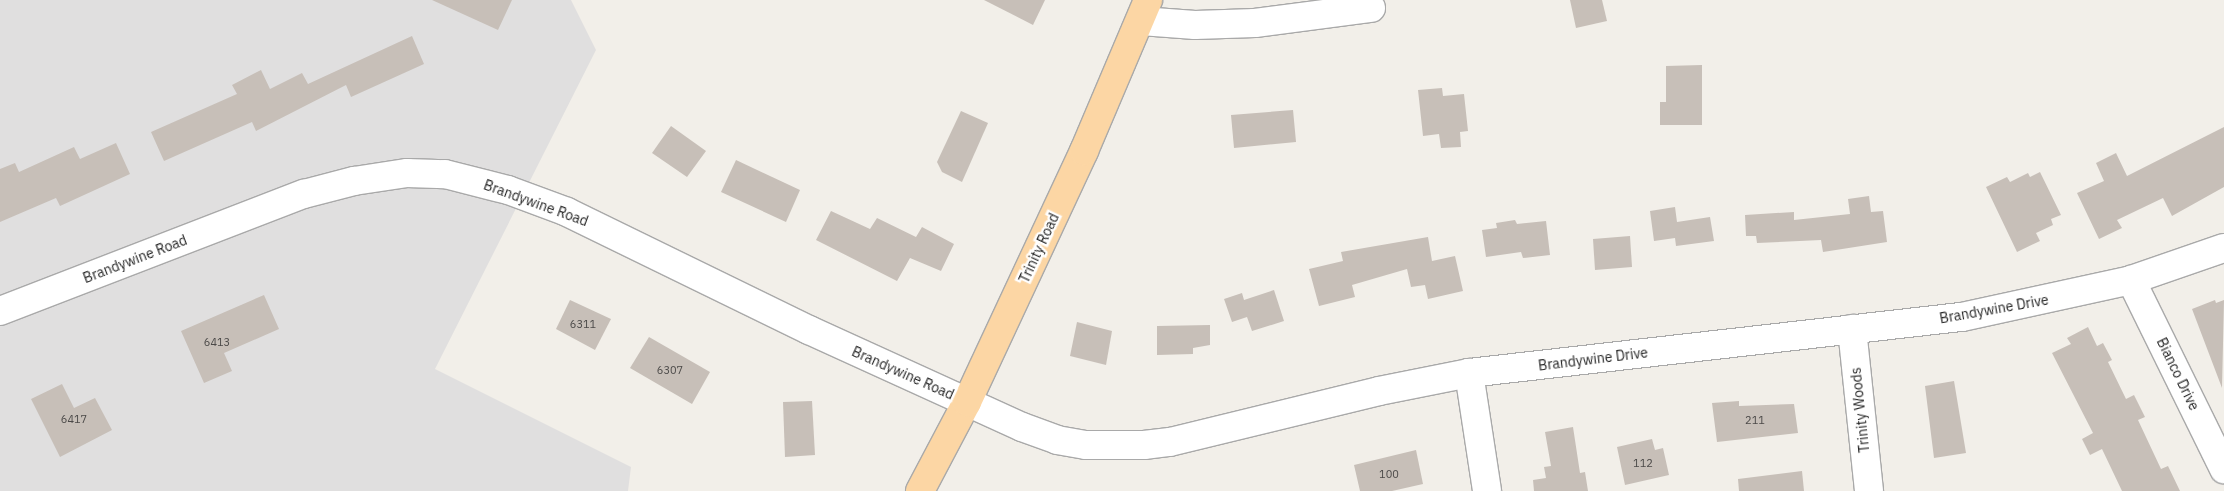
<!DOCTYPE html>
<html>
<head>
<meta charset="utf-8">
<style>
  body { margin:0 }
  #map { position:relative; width:2224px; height:491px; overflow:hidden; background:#f2efe9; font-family:"IBM Plex Sans",sans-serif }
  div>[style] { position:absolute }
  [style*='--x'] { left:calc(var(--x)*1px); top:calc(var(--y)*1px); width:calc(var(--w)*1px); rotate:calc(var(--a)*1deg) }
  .residential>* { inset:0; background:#e0dfdf }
  .building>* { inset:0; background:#c7bfb8 }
  .roads { filter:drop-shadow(1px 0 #a9a9a9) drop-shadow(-1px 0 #a9a9a9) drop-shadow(0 1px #a9a9a9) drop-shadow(0 -1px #a9a9a9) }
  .minor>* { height:28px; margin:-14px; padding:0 14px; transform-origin:14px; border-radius:14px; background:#fff }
  .major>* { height:28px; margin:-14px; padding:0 14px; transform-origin:14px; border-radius:14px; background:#fcd6a4 }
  span { translate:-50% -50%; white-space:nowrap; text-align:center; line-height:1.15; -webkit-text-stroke:5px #fff; paint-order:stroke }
  .number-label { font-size:11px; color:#4b4948 }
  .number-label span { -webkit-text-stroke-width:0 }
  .street-label { font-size:14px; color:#222 }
</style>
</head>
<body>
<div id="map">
  <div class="residential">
    <div style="clip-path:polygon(0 0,571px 0,596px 50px,435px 369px,631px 467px,628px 491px,0 491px)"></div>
  </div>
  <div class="building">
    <div style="clip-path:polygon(432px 0,512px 0,498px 30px)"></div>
    <div style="clip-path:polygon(984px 0,1045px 0,1033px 25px)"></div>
    <div style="clip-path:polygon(1570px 0,1602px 0,1607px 21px,1576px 28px)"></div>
    <div style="clip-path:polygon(412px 36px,424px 64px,351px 97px,346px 85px,256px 131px,252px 122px,164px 161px,151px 132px,237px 94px,232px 85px,261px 70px,270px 89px,302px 73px,308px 84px)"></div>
    <div style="clip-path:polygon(1702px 65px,1702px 125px,1660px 125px,1660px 102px,1666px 102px,1666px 66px)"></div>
    <div style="clip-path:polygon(1442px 88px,1443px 96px,1464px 94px,1468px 131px,1460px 132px,1461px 147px,1441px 148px,1439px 134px,1423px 136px,1418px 90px)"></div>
    <div style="clip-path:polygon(1293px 110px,1296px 142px,1234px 148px,1231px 115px)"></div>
    <div style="clip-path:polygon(961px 111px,988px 123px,962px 182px,942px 172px,937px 162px)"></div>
    <div style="clip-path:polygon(671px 126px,706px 151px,687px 177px,652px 153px)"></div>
    <div style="clip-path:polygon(2224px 127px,2224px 187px,2172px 216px,2163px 198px,2117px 220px,2122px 228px,2099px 239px,2077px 193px,2104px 181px,2096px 163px,2116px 153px,2127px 176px)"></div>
    <div style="clip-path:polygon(116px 143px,130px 174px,60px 206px,56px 198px,0 222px,0 169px,15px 163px,19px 172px,74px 147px,80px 159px)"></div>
    <div style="clip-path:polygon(736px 160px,800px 190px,786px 222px,721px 192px)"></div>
    <div style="clip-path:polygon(2040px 172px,2061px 215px,2051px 219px,2053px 225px,2036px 233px,2040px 241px,2017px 252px,1986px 187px,2007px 177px,2010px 182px,2028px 173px,2030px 177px)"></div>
    <div style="clip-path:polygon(1869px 196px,1871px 212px,1883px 211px,1887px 242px,1823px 252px,1821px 240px,1757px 243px,1756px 236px,1746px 236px,1745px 215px,1794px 212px,1794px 220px,1850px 214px,1848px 199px)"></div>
    <div style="clip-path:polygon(1675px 207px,1677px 222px,1710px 217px,1714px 241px,1676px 246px,1675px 238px,1654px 241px,1650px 211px)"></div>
    <div style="clip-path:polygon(831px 211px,870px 229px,877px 218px,916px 237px,922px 227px,954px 244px,941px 271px,910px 258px,897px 281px,816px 240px)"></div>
    <div style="clip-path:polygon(1515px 220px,1517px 224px,1546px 221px,1550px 255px,1523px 258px,1521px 252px,1486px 257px,1482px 230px,1497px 228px,1496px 223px)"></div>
    <div style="clip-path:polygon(1630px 236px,1632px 267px,1595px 270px,1593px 239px)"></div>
    <div style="clip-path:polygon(1428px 237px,1432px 261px,1455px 256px,1463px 291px,1428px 299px,1425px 285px,1411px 287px,1407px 269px,1352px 285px,1355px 297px,1319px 306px,1309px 269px,1343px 261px,1341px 252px)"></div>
    <div style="clip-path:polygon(1274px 290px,1284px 321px,1252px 331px,1247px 317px,1232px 322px,1224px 299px,1242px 293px,1244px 300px)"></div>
    <div style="clip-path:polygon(264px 295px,279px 329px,224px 353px,232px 371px,204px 383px,181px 331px)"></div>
    <div style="clip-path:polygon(570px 300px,611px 319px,595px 350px,556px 329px)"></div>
    <div style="clip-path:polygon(2215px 300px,2216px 303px,2224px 300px,2222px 388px,2192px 309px)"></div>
    <div style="clip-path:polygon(1077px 322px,1112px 331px,1106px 365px,1070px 356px)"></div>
    <div style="clip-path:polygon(1210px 325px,1210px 345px,1193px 348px,1193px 354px,1157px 355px,1157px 326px)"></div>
    <div style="clip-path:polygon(2088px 327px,2097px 346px,2103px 343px,2112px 360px,2108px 362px,2126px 399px,2134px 395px,2145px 417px,2138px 420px,2161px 469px,2168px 466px,2180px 491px,2122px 491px,2102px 449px,2090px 455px,2082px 439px,2093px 433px,2052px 353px,2071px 344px,2067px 338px)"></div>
    <div style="clip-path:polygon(649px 337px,710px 372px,692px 404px,630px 368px)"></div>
    <div style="clip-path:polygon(1954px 381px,1966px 453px,1934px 458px,1925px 386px)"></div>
    <div style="clip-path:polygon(62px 384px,74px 408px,95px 398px,112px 430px,60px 457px,31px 399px)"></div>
    <div style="clip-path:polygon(812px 401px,815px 455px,785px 457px,783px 402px)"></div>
    <div style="clip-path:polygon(1739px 401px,1739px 406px,1794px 404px,1798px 433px,1717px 442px,1712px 403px)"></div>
    <div style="clip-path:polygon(1573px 427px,1580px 473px,1585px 472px,1588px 491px,1534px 491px,1533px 480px,1546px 478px,1544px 467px,1551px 466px,1545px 432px)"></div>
    <div style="clip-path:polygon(1652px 439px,1655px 450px,1663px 448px,1669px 475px,1625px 485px,1617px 447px)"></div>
    <div style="clip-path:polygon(1416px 450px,1423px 484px,1392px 491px,1360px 491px,1354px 465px)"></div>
    <div style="clip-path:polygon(1802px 471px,1804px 491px,1739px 491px,1738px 479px)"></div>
  </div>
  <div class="roads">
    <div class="minor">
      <div style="--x:1141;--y:21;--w:54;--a:4.2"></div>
      <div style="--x:1195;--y:25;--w:60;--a:-1.9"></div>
      <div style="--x:1255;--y:23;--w:117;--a:-7.4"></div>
      <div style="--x:2131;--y:280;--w:211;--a:63.8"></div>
      <div style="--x:0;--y:311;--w:326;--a:-21.1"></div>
      <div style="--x:304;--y:194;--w:52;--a:-14.6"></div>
      <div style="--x:354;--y:181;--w:54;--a:-8.6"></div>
      <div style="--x:407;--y:173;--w:38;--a:2"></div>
      <div style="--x:445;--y:174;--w:65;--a:14.3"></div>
      <div style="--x:508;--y:190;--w:63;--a:20.4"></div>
      <div style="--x:567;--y:212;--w:269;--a:26"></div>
      <div style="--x:809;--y:330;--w:234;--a:24.5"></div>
      <div style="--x:1022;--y:427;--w:37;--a:20"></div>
      <div style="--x:1057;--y:440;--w:29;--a:10"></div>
      <div style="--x:1086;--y:445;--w:58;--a:0"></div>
      <div style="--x:1144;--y:445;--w:26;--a:-7"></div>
      <div style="--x:1170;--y:442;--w:215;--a:-13.7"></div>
      <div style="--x:1379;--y:391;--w:92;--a:-11.3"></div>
      <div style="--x:1469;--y:373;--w:496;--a:-6.5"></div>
      <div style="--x:1962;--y:317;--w:173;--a:-12.3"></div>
      <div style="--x:2131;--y:280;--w:98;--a:-19"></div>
      <div style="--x:1852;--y:329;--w:163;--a:84"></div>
      <div style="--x:1469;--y:373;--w:119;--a:81.3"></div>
    </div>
    <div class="major">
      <div style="--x:920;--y:491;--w:101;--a:-62.2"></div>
      <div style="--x:967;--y:402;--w:277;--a:-65"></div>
      <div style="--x:1084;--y:151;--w:164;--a:-67"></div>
    </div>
  </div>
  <div class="number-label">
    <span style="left:583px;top:324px">6311</span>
    <span style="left:217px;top:342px">6413</span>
    <span style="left:670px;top:370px">6307</span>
    <span style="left:74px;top:419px">6417</span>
    <span style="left:1755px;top:420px">211</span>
    <span style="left:1643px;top:463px">112</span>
    <span style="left:1389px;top:474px">100</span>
  </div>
  <div class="street-label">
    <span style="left:536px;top:203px;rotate:20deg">Brandywine Road</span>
    <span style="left:1039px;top:248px;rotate:-65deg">Trinity Road</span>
    <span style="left:135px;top:259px;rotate:-21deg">Brandywine Road</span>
    <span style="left:1994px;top:309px;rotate:-10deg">Brandywine Drive</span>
    <span style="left:1593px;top:359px;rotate:-7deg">Brandywine Drive</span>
    <span style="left:903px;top:373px;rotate:24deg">Brandywine Road</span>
    <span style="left:2178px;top:374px;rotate:64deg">Bianco Drive</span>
    <span style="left:1860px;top:410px;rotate:-96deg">Trinity Woods</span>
  </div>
</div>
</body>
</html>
